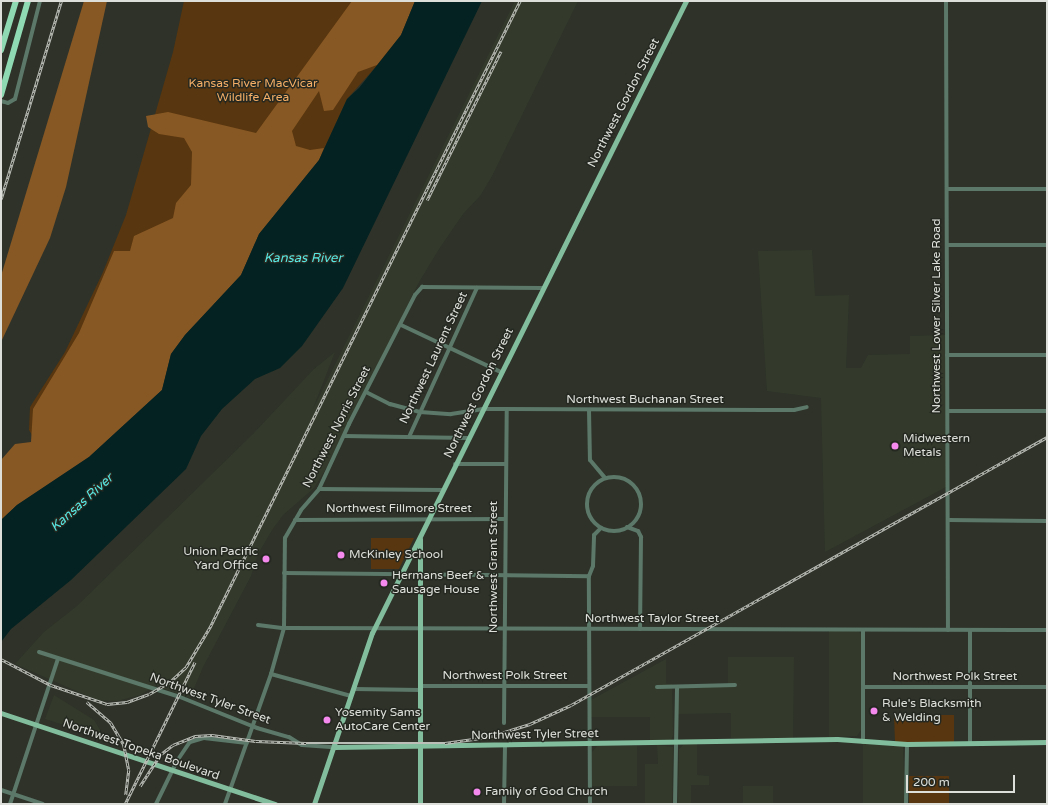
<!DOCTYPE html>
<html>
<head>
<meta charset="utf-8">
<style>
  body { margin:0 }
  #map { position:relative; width:1048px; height:805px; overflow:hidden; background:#2e3229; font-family:"Varela Round",sans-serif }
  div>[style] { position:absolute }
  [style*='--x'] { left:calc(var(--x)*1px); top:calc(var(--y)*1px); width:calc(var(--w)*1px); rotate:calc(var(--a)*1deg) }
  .built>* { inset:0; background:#333a2b }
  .green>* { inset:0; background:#58360f }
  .forest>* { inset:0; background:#885824 }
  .water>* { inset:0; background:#032221 }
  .minor>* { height:4px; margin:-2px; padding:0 2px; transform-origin:2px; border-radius:2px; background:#5b7868 }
  .minor>.ring { margin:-2px; padding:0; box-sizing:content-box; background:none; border:4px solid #5b7868; border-radius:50% }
  .major>* { height:5px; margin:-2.5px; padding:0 2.5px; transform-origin:2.5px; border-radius:2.5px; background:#82be9d }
  .highway>* { height:6px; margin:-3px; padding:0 3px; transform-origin:3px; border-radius:3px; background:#90dab3 }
  .rail>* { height:2.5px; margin-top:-1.25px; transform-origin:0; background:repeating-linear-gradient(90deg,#242820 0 3px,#bbbeb7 0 6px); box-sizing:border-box; border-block:1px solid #bbbeb7 }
  .dots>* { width:11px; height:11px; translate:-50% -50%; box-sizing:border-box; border:2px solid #242820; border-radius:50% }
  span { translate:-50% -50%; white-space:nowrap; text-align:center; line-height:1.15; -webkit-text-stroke:3px #242820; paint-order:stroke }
  .park-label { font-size:12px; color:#f5ae66 }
  .street-label { font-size:12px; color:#dde0da }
  .poi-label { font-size:12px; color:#dde0da }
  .left { translate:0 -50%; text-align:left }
  .right { translate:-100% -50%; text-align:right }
  .water-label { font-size:13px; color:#59e8e3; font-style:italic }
  .frame { position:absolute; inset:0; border:2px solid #dde0da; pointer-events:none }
  .scale { position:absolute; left:906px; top:775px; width:109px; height:18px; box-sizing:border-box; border:2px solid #dde0da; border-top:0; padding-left:5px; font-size:12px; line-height:14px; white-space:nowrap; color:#dde0da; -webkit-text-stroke:3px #242820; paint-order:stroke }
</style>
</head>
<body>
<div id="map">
  <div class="built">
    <div style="clip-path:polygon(515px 1px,578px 1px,492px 176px,480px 196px,463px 214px,439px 249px,419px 282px,324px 472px,314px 488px,283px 515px,272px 530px,258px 554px,251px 576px,203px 667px,190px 698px,162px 688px,170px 678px,140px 695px,117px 701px,97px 700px,15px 664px,44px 632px,77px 606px,254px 433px,313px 370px,335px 352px,312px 411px)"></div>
    <div style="clip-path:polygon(812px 250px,815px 296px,849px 295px,846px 368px,861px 368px,868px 355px,910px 354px,910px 336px,945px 335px,946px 487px,825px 552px,821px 398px,767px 391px,758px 251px)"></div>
    <div style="clip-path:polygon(829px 631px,858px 631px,861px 634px,861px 730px,857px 736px,829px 737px)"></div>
    <div style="clip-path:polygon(728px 657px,794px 657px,793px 738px,731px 738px,731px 713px,677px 714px,679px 688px,728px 686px)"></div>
    <div style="clip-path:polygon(666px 659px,666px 684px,672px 684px,673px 735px,671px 741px,650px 741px,650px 717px,591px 717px,591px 700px)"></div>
    <div style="clip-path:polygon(54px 695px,94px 720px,105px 738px,45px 719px)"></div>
    <div style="clip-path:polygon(685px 743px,697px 743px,697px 775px,709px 776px,709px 785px,691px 785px,691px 804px,678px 804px,679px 749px)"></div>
    <div style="clip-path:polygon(863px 744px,903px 746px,905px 804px,863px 804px)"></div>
    <div style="clip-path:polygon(657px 745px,673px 747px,672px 804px,645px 804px,645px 764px,658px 764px)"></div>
    <div style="clip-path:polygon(597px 746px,637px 746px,637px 786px,592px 786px,592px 752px)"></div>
    <div style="clip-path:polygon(743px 786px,773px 786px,773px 804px,743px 804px)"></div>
  </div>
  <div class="green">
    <div style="clip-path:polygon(184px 1px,415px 1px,390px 51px,347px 99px,319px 160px,36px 442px,29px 430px,30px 407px,65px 352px,103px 272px,126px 215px,173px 52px)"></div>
    <div style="clip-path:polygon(371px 538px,414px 538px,399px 569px,371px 569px)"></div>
    <div style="clip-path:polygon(894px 715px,954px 715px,954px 742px,895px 742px)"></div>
    <div style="clip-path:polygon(909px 776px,949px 776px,949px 804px,909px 804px)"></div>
  </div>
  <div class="forest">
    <div style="clip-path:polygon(84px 1px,107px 1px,66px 187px,50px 238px,1px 342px,1px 276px)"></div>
    <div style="clip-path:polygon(352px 1px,415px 1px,401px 35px,377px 65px,358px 72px,333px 110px,324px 111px,319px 91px,292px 131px,296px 146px,310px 150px,324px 148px,319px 160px,259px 234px,241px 275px,185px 335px,171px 354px,162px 390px,89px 457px,17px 505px,1px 520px,1px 460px,15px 444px,31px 442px,33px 409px,79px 333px,114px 251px,130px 251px,134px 236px,173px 218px,176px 203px,191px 185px,192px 152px,184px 138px,159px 134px,148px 127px,146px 116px,168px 112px,256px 133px)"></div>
  </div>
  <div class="water">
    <div style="clip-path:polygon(415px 1px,482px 1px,343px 288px,302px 346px,280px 368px,255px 379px,222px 409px,201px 436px,186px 469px,71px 580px,11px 629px,1px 642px,1px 520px,17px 505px,89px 457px,162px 390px,171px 354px,185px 335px,241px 275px,259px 234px,319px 160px,347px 99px,359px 88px,401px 35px)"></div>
  </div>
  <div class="minor">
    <div style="--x:946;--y:1;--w:629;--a:89.82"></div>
    <div style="--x:1;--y:101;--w:7;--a:16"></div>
    <div style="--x:8;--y:103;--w:8;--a:-30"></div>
    <div style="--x:15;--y:99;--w:101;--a:-75.7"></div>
    <div style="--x:947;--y:189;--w:100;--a:0"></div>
    <div style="--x:947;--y:245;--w:100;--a:0"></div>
    <div style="--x:401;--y:325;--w:110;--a:25.2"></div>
    <div style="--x:947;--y:355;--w:100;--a:0"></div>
    <div style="--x:366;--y:392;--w:27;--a:27"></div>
    <div style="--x:390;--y:404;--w:31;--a:15"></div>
    <div style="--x:420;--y:412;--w:31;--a:4"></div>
    <div style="--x:451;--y:414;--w:31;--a:-9"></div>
    <div style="--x:482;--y:409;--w:312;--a:0.2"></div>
    <div style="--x:794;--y:410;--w:13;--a:-13"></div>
    <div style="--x:589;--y:410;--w:50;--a:88.9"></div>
    <div style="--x:590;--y:460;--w:23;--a:50"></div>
    <div style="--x:948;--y:411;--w:99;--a:0"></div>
    <div style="--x:344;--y:436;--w:124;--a:0.9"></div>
    <div style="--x:409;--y:437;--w:164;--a:-65.5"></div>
    <div style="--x:455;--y:464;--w:50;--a:0"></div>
    <div class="ring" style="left:587px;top:477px;width:50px;height:50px"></div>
    <div style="--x:319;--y:489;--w:124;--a:0.5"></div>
    <div style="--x:295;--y:520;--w:209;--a:-0.3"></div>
    <div style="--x:949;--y:520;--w:98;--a:0.6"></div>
    <div style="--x:627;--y:527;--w:12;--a:20"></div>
    <div style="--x:638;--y:531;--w:7;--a:63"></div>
    <div style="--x:641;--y:537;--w:92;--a:90.6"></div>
    <div style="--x:284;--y:573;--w:305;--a:0.6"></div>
    <div style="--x:258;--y:625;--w:26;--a:7"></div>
    <div style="--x:284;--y:628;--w:763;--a:0.15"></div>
    <div style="--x:863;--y:630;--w:112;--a:90"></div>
    <div style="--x:970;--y:630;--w:113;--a:90"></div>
    <div style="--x:39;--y:652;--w:148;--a:17.7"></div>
    <div style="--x:180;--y:697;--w:83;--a:21.9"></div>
    <div style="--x:257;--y:728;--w:33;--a:16"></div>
    <div style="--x:289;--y:737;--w:15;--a:32"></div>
    <div style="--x:302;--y:745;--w:32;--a:4"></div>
    <div style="--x:271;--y:674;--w:83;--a:15.4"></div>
    <div style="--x:420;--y:686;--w:169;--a:0"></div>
    <div style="--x:657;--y:687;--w:78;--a:-1.5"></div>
    <div style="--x:863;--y:687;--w:184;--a:0"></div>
    <div style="--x:354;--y:689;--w:66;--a:0.9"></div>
    <div style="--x:504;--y:723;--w:313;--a:-89.5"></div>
    <div style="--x:1;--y:790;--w:44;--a:18.4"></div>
    <div style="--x:10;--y:804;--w:153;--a:-71.7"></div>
    <div style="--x:156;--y:804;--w:48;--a:-64"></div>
    <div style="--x:177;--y:761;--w:23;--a:-56"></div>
    <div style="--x:190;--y:742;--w:15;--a:-16"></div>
    <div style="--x:204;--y:738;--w:43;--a:6.6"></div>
    <div style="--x:225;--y:804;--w:138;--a:-70.5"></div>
    <div style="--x:271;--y:674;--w:48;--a:-74.2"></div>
    <div style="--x:284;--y:628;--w:90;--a:-89.4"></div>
    <div style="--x:285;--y:538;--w:32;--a:-60"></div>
    <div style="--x:301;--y:510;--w:28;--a:-49"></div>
    <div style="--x:319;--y:489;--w:72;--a:-65.2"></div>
    <div style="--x:349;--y:424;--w:145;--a:-62.9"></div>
    <div style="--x:415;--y:295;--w:11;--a:-49"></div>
    <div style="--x:422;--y:287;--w:120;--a:0.5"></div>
    <div style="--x:504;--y:804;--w:59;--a:-89"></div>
    <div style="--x:590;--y:804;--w:228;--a:-90.3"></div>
    <div style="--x:589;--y:576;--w:11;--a:-68"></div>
    <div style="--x:593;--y:566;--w:31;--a:-88"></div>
    <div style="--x:594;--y:535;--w:10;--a:-45"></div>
    <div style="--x:675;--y:804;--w:116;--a:-89"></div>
    <div style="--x:906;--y:804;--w:60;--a:-89"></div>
  </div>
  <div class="major">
    <div style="--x:420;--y:539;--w:265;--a:90"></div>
    <div style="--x:1;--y:713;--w:289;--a:18.4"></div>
    <div style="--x:334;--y:747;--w:503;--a:-0.91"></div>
    <div style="--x:837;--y:739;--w:70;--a:4.1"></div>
    <div style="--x:907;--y:744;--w:140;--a:-0.8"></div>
    <div style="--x:314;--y:804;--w:181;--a:-71.3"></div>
    <div style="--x:372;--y:633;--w:706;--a:-63.58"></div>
  </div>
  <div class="highway">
    <div style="--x:1;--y:50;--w:51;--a:-73"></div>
    <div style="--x:1;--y:95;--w:98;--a:-74"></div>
  </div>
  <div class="rail">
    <div style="--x:1;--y:199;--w:207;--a:-73.1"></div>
    <div style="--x:427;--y:200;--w:166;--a:-63.6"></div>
    <div style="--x:1;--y:659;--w:56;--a:27.5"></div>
    <div style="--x:51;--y:685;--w:59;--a:18.7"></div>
    <div style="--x:107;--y:704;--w:20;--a:-6"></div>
    <div style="--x:127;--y:702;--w:23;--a:-20"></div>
    <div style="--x:149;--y:694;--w:24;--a:-30"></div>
    <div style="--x:170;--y:682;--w:22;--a:-43"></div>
    <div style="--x:186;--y:667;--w:47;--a:-59"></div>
    <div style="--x:210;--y:627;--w:699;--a:-63.66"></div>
    <div style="--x:87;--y:702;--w:32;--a:41"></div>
    <div style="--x:111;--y:723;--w:26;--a:59"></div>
    <div style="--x:124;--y:745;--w:25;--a:79"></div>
    <div style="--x:129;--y:770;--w:25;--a:97"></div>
    <div style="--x:140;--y:786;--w:38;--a:-57"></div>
    <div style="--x:161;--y:754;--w:15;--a:-37"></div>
    <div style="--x:173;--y:745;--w:24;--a:-22"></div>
    <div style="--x:195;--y:736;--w:17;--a:-3"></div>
    <div style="--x:212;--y:735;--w:44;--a:7.8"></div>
    <div style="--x:256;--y:741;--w:50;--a:2.3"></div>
    <div style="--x:306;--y:743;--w:139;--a:0"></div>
    <div style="--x:445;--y:743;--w:43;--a:-7.9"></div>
    <div style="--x:488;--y:737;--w:44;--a:-17.2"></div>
    <div style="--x:530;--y:724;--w:45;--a:-24.9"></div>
    <div style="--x:571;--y:705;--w:546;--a:-29.38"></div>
    <div style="--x:125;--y:804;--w:158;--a:-63.8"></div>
  </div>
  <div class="dots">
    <div style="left:895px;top:446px;background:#f589ee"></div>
    <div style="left:341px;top:555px;background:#f589ee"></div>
    <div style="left:266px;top:559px;background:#f589ee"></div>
    <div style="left:384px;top:583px;background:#f589ee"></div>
    <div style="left:874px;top:711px;background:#f589ee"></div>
    <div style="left:327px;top:720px;background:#f589ee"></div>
    <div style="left:477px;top:792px;background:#f589ee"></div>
  </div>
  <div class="park-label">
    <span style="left:253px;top:91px">Kansas River MacVicar<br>Wildlife Area</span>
  </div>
  <div class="street-label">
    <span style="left:624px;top:103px;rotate:-63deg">Northwest Gordon Street</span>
    <span style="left:937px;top:316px;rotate:-90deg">Northwest Lower Silver Lake Road</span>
    <span style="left:434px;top:358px;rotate:-65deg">Northwest Laurent Street</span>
    <span style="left:479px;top:393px;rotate:-64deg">Northwest Gordon Street</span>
    <span style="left:645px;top:400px">Northwest Buchanan Street</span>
    <span style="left:337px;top:427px;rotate:-63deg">Northwest Norris Street</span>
    <span style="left:399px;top:509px">Northwest Fillmore Street</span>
    <span style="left:494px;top:567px;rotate:-90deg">Northwest Grant Street</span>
    <span style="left:652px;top:619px">Northwest Taylor Street</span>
    <span style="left:505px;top:676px">Northwest Polk Street</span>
    <span style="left:955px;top:677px">Northwest Polk Street</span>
    <span style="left:210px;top:699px;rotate:20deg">Northwest Tyler Street</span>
    <span style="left:535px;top:735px;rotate:-1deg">Northwest Tyler Street</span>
    <span style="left:141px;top:750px;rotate:19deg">Northwest Topeka Boulevard</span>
  </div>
  <div class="poi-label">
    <span class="left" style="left:903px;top:446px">Midwestern<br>Metals</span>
    <span class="right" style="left:258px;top:559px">Union Pacific<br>Yard Office</span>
    <span class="left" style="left:349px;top:555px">McKinley School</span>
    <span class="left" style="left:392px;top:583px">Hermans Beef &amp;<br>Sausage House</span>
    <span class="left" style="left:882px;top:711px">Rule's Blacksmith<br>&amp; Welding</span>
    <span class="left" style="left:335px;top:720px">Yosemity Sams<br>AutoCare Center</span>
    <span class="left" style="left:485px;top:792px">Family of God Church</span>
  </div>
  <div class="water-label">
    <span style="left:303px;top:258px">Kansas River</span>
    <span style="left:82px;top:503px;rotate:-42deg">Kansas River</span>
  </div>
  <div class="frame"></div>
  <div class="scale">200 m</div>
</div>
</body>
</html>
